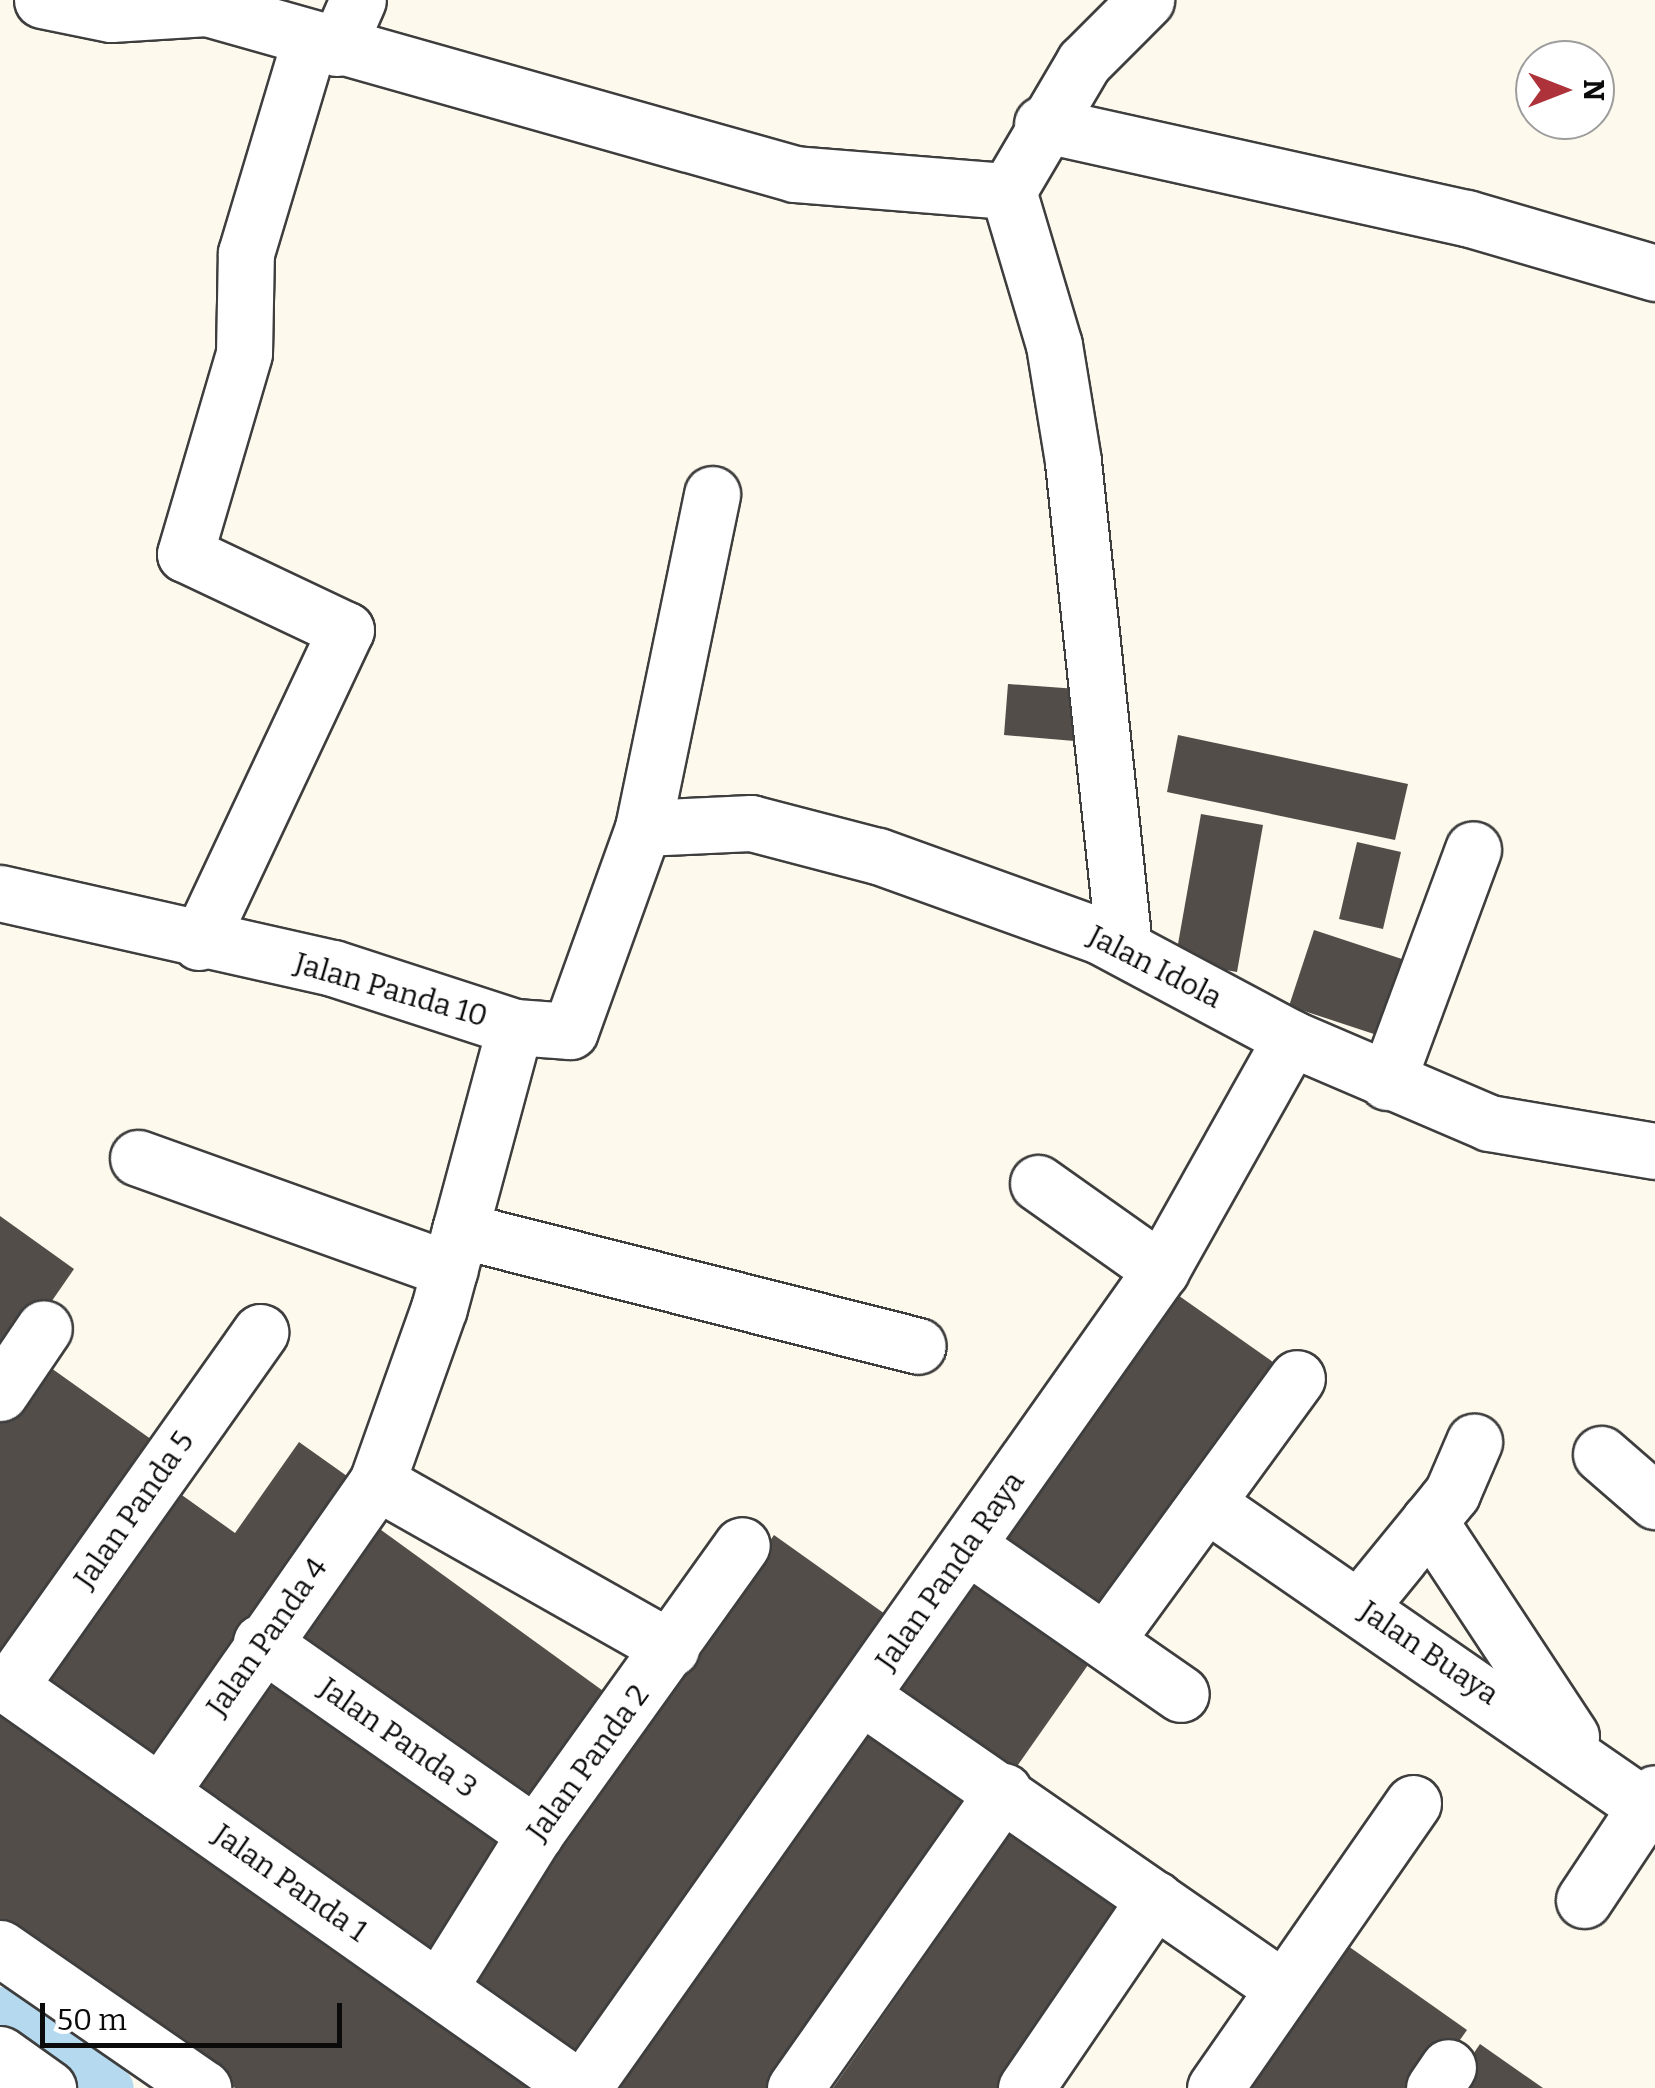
<!DOCTYPE html>
<html>
<head>
<meta charset="utf-8">
<style>
  body { margin:0 }
  #map { position:relative; width:1655px; height:2088px; overflow:hidden; background:#fdf9ec; font-family:Bitter,serif }
  div>[style] { position:absolute }
  [style*='--x'] { left:calc(var(--x)*1px); top:calc(var(--y)*1px); width:calc(var(--w)*1px); rotate:calc(var(--a)*1deg) }
  .canal>* { height:42px; margin:-21px; padding:0 21px; transform-origin:21px; border-radius:21px; background:#b5daef }
  .building>* { inset:0; background:#534d49 }
  .roads { filter:drop-shadow(2px 0 #3e3e3e) drop-shadow(-2px 0 #3e3e3e) drop-shadow(0 2px #3e3e3e) drop-shadow(0 -2px #3e3e3e) }
  .minor>* { height:55px; margin:-27.5px; padding:0 27.5px; transform-origin:27.5px; border-radius:27.5px; background:#fff }
  span { translate:-50% -50%; white-space:nowrap; text-align:center; line-height:1.15; -webkit-text-stroke:10px #fff; paint-order:stroke }
  .street-label { font-size:30px; color:#0b0b0b }
  .north { position:absolute; left:1515px; top:40px; width:100px; height:100px; box-sizing:border-box; background:#fff; border:2px solid #9d9d9d; border-radius:50%; rotate:90deg; font-size:28px; font-weight:700; line-height:40px; text-align:center; color:#0b0b0b }
  .north::after { content:''; display:block; margin:auto; width:35px; height:45px; background:#ad323a; clip-path:polygon(50% 0,100% 100%,50% 72%,0 100%) }
  .scale { position:absolute; left:40px; top:2003px; width:302px; height:45px; box-sizing:border-box; border:5px solid #0b0b0b; border-top:0; padding-left:12px; font-size:30px; line-height:35px; white-space:nowrap; color:#0b0b0b; -webkit-text-stroke:8px #fff; paint-order:stroke }
</style>
</head>
<body>
<div id="map">
  <div class="canal">
    <div style="--x:0;--y:2008;--w:138;--a:35.3"></div>
  </div>
  <div class="building">
    <div style="clip-path:polygon(1008px 684px,1091px 690px,1086px 742px,1004px 735px)"></div>
    <div style="clip-path:polygon(1178px 735px,1408px 784px,1395px 840px,1167px 792px)"></div>
    <div style="clip-path:polygon(1201px 814px,1263px 825px,1237px 972px,1175px 961px)"></div>
    <div style="clip-path:polygon(1357px 842px,1401px 852px,1383px 929px,1339px 919px)"></div>
    <div style="clip-path:polygon(1314px 930px,1408px 961px,1383px 1037px,1289px 1006px)"></div>
    <div style="clip-path:polygon(0 1216px,74px 1269px,0 1376px)"></div>
    <div style="clip-path:polygon(1165px 1286px,1290px 1374px,1106px 1638px,980px 1550px)"></div>
    <div style="clip-path:polygon(37px 1358px,162px 1447px,0 1660px,0 1411px)"></div>
    <div style="clip-path:polygon(299px 1442px,361px 1486px,164px 1769px,38px 1680px,172px 1488px,235px 1533px)"></div>
    <div style="clip-path:polygon(377px 1527px,617px 1701px,529px 1825px,288px 1652px)"></div>
    <div style="clip-path:polygon(774px 1535px,899px 1624px,585px 2075px,460px 1986px)"></div>
    <div style="clip-path:polygon(977px 1556px,1102px 1645px,1006px 1782px,880px 1694px)"></div>
    <div style="clip-path:polygon(280px 1666px,521px 1840px,433px 1964px,192px 1790px)"></div>
    <div style="clip-path:polygon(0 1692px,562px 2088px,235px 2088px,0 1922px)"></div>
    <div style="clip-path:polygon(866px 1703px,992px 1792px,786px 2088px,621px 2088px,606px 2077px)"></div>
    <div style="clip-path:polygon(1022px 1817px,1147px 1906px,1020px 2088px,833px 2088px)"></div>
    <div style="clip-path:polygon(1341px 1941px,1467px 2030px,1426px 2088px,1239px 2088px)"></div>
    <div style="clip-path:polygon(1480px 2044px,1543px 2088px,1450px 2088px)"></div>
  </div>
  <div class="roads">
    <div class="minor">
      <div style="--x:42;--y:0;--w:70;--a:11.5"></div>
      <div style="--x:111;--y:14;--w:96;--a:-3.6"></div>
      <div style="--x:207;--y:8;--w:611;--a:15.77"></div>
      <div style="--x:795;--y:174;--w:214;--a:4.6"></div>
      <div style="--x:337;--y:48;--w:52;--a:-66.4"></div>
      <div style="--x:1042;--y:124;--w:435;--a:12.5"></div>
      <div style="--x:1467;--y:218;--w:196;--a:16.3"></div>
      <div style="--x:643;--y:828;--w:108;--a:-2.7"></div>
      <div style="--x:751;--y:823;--w:131;--a:14.6"></div>
      <div style="--x:878;--y:856;--w:234;--a:19.8"></div>
      <div style="--x:1098;--y:935;--w:219;--a:28.1"></div>
      <div style="--x:1291;--y:1038;--w:215;--a:23.2"></div>
      <div style="--x:1489;--y:1123;--w:168;--a:9.6"></div>
      <div style="--x:0;--y:893;--w:341;--a:12.7"></div>
      <div style="--x:333;--y:968;--w:191;--a:18"></div>
      <div style="--x:515;--y:1027;--w:55;--a:4.2"></div>
      <div style="--x:570;--y:1031;--w:216;--a:-70.2"></div>
      <div style="--x:643;--y:828;--w:341;--a:-78.3"></div>
      <div style="--x:199;--y:942;--w:345;--a:-64.8"></div>
      <div style="--x:346;--y:630;--w:178;--a:-154.7"></div>
      <div style="--x:185;--y:554;--w:209;--a:-73.6"></div>
      <div style="--x:244;--y:353;--w:100;--a:-88.9"></div>
      <div style="--x:246;--y:253;--w:223;--a:-73.3"></div>
      <div style="--x:1124;--y:947;--w:489;--a:-96"></div>
      <div style="--x:1073;--y:461;--w:118;--a:-99.3"></div>
      <div style="--x:1054;--y:345;--w:161;--a:-106.6"></div>
      <div style="--x:1008;--y:191;--w:150;--a:-59.5"></div>
      <div style="--x:1084;--y:62;--w:88;--a:-45"></div>
      <div style="--x:1387;--y:1082;--w:248;--a:-69.7"></div>
      <div style="--x:138;--y:1158;--w:331;--a:19.7"></div>
      <div style="--x:1038;--y:1183;--w:151;--a:35.3"></div>
      <div style="--x:460;--y:1230;--w:472;--a:14.2"></div>
      <div style="--x:0;--y:1393;--w:78;--a:-55.9"></div>
      <div style="--x:1601;--y:1454;--w:72;--a:41"></div>
      <div style="--x:377;--y:1482;--w:338;--a:29.5"></div>
      <div style="--x:1206;--y:1503;--w:535;--a:34.64"></div>
      <div style="--x:1429;--y:1521;--w:258;--a:56.6"></div>
      <div style="--x:968;--y:1546;--w:259;--a:34.8"></div>
      <div style="--x:1360;--y:1606;--w:146;--a:-50.8"></div>
      <div style="--x:1452;--y:1493;--w:56;--a:-66.7"></div>
      <div style="--x:1106;--y:1640;--w:324;--a:-53.9"></div>
      <div style="--x:261;--y:1642;--w:335;--a:35"></div>
      <div style="--x:0;--y:1680;--w:708;--a:35.17"></div>
      <div style="--x:9;--y:1687;--w:435;--a:-54.7"></div>
      <div style="--x:861;--y:1696;--w:496;--a:34.7"></div>
      <div style="--x:1269;--y:1978;--w:17;--a:62"></div>
      <div style="--x:160;--y:1793;--w:379;--a:-55.1"></div>
      <div style="--x:377;--y:1482;--w:185;--a:-70.4"></div>
      <div style="--x:439;--y:1308;--w:291;--a:-74.9"></div>
      <div style="--x:1584;--y:1900;--w:128;--a:-56.4"></div>
      <div style="--x:0;--y:1948;--w:247;--a:34.6"></div>
      <div style="--x:440;--y:1986;--w:179;--a:-58"></div>
      <div style="--x:535;--y:1834;--w:355;--a:-54.4"></div>
      <div style="--x:0;--y:2054;--w:59;--a:35.3"></div>
      <div style="--x:583;--y:2088;--w:1002;--a:-54.75"></div>
      <div style="--x:1161;--y:1270;--w:266;--a:-60.7"></div>
      <div style="--x:795;--y:2088;--w:363;--a:-54.9"></div>
      <div style="--x:1026;--y:2088;--w:229;--a:-55.7"></div>
      <div style="--x:1215;--y:2088;--w:347;--a:-55.2"></div>
      <div style="--x:1434;--y:2088;--w:25;--a:-56"></div>
    </div>
  </div>
  <div class="street-label">
    <span style="left:1155px;top:967px;rotate:27deg">Jalan Idola</span>
    <span style="left:391px;top:990px;rotate:16deg">Jalan Panda 10</span>
    <span style="left:134px;top:1510px;rotate:-55deg">Jalan Panda 5</span>
    <span style="left:950px;top:1571px;rotate:-55deg">Jalan Panda Raya</span>
    <span style="left:267px;top:1637px;rotate:-55deg">Jalan Panda 4</span>
    <span style="left:1429px;top:1653px;rotate:34deg">Jalan Buaya</span>
    <span style="left:398px;top:1738px;rotate:35deg">Jalan Panda 3</span>
    <span style="left:588px;top:1763px;rotate:-54deg">Jalan Panda 2</span>
    <span style="left:290px;top:1883px;rotate:35deg">Jalan Panda 1</span>
  </div>
  <div class="north">N</div>
  <div class="scale">50 m</div>
</div>
</body>
</html>
